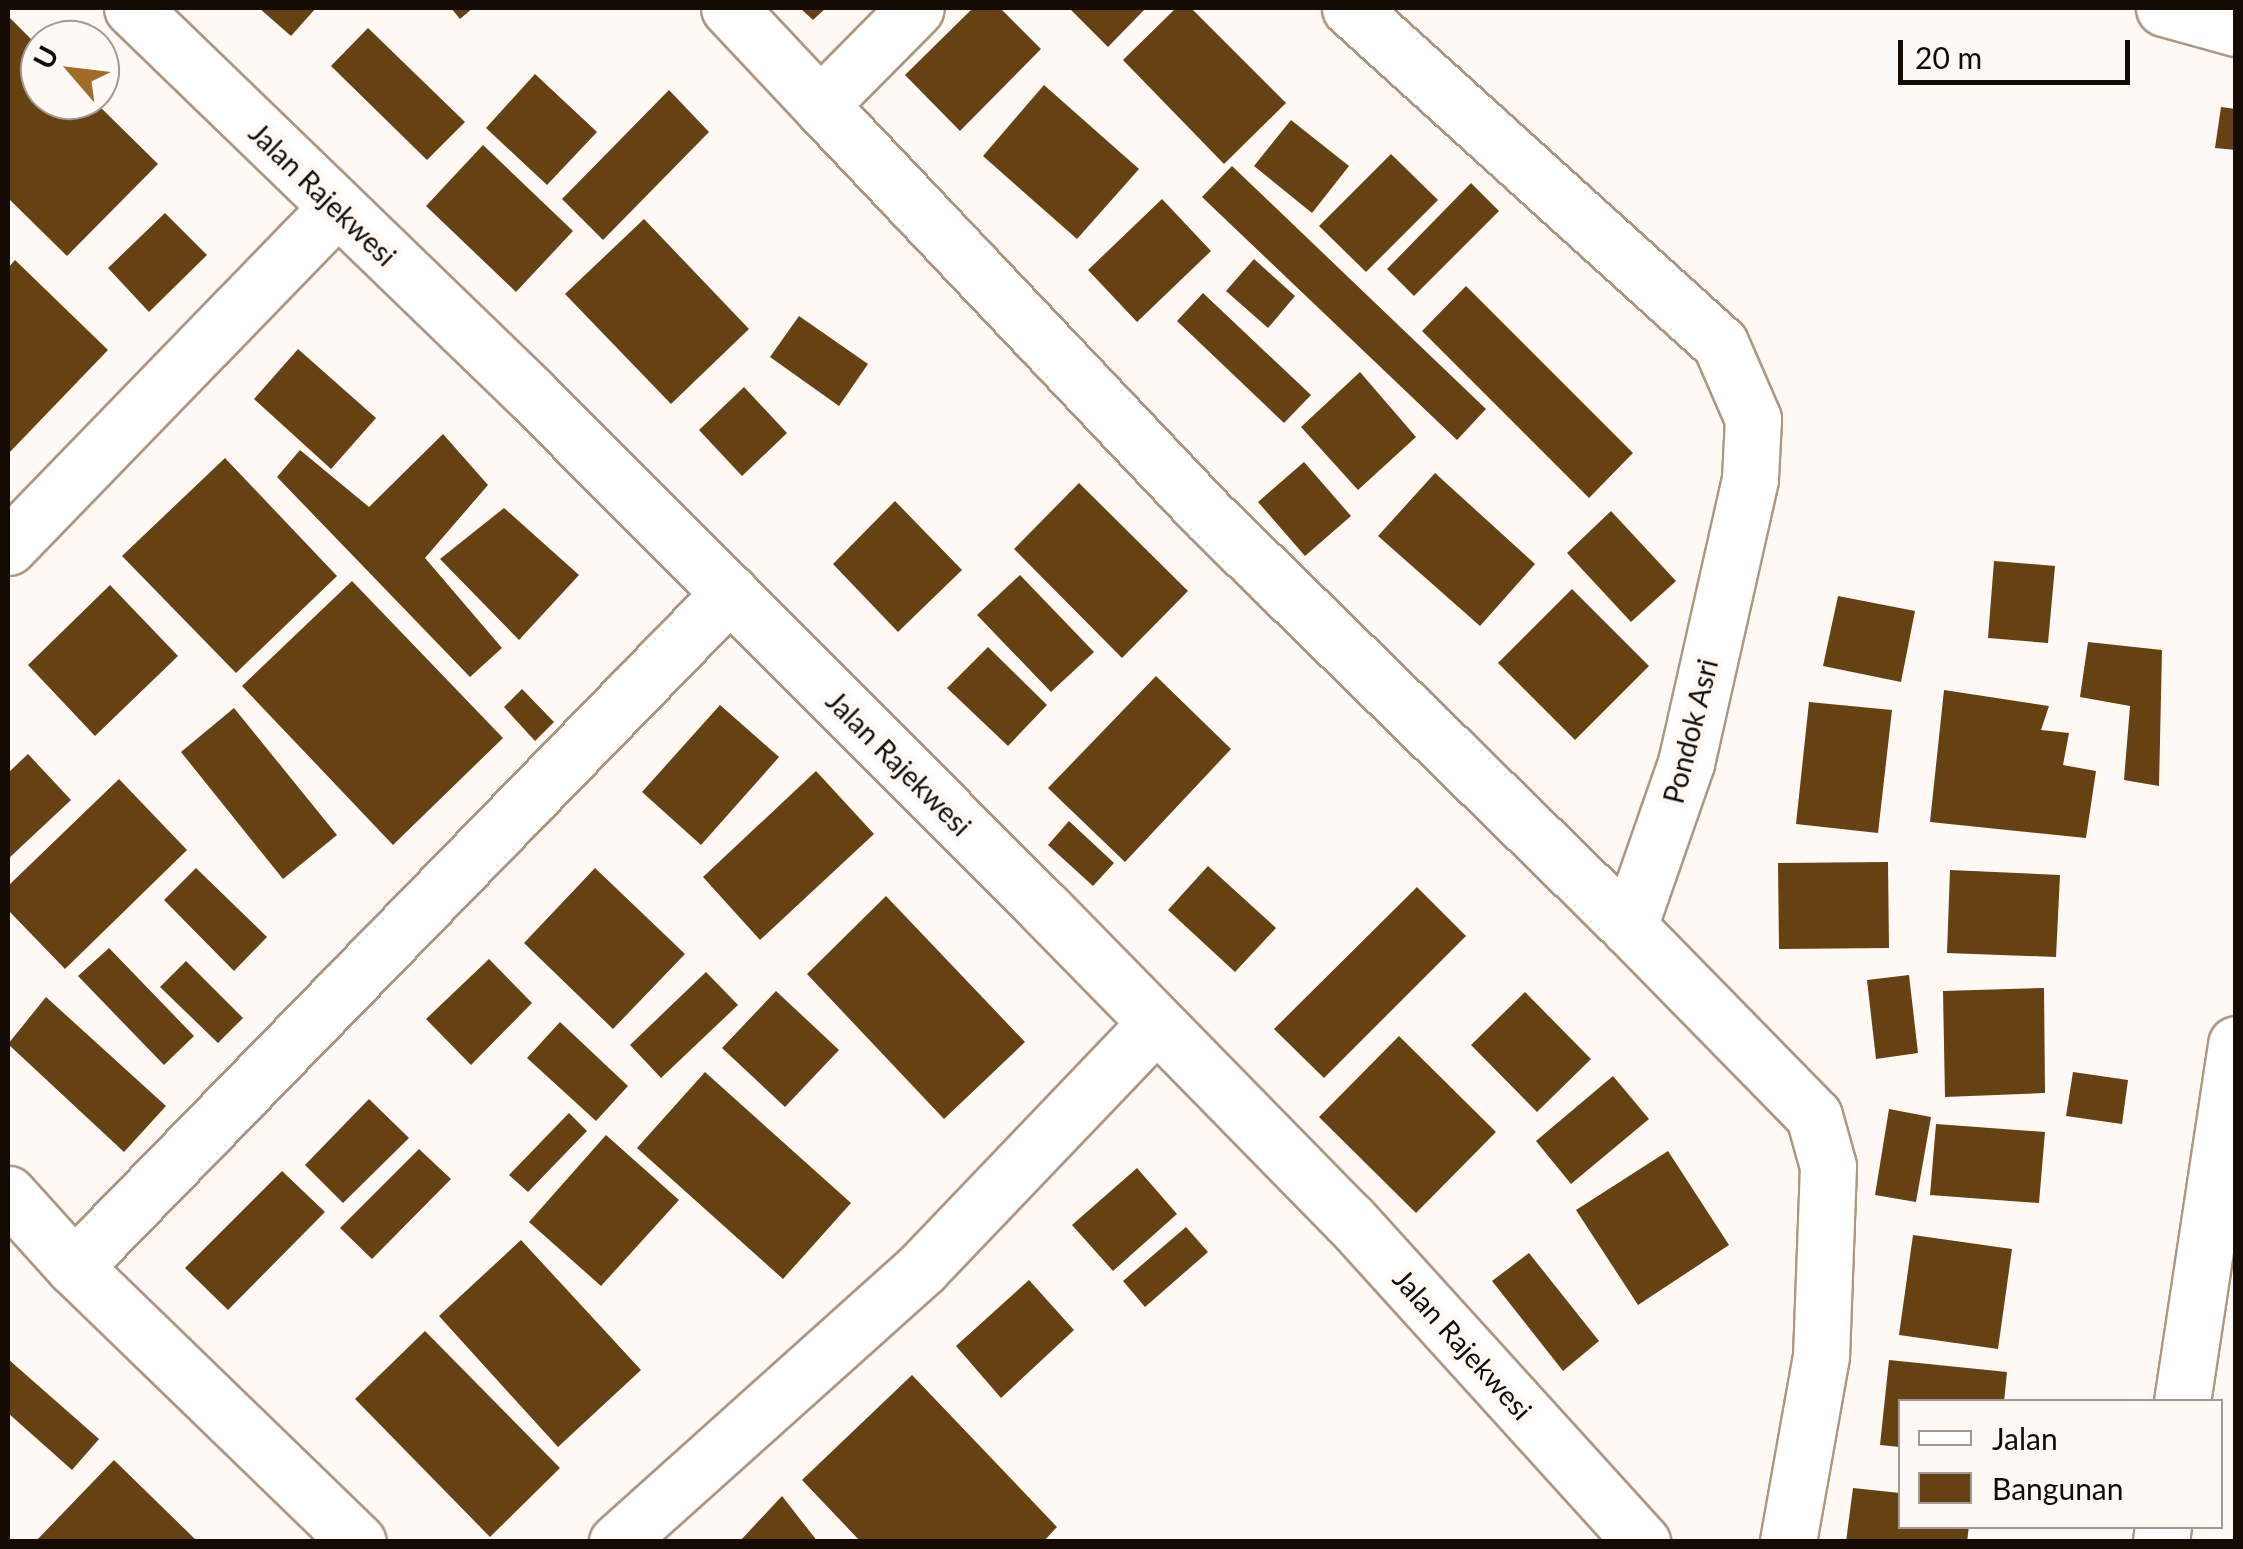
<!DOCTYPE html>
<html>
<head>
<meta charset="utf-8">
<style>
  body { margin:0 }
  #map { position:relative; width:2243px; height:1549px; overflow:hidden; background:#fef9f4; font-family:Lato,sans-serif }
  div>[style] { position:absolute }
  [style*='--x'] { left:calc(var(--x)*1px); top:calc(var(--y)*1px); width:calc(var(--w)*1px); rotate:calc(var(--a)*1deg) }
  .building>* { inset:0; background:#664112 }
  .roads { filter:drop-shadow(2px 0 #ae9780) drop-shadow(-2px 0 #ae9780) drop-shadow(0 2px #ae9780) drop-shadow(0 -2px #ae9780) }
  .minor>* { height:55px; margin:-27.5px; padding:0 27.5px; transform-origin:27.5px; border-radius:27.5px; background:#fff }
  span { translate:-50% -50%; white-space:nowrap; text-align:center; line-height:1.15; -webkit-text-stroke:10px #fef9f4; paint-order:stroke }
  .street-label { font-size:28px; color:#130b04 }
  .frame { position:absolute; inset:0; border:10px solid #130b04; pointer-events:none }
  .legend { position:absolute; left:1898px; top:1399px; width:325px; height:130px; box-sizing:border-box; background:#fef9f4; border:2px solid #a09a94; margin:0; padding:12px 18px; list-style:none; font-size:30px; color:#130b04 }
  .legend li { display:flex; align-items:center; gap:20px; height:50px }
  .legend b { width:50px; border:2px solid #a09a94 }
  .north { position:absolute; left:20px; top:20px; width:100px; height:100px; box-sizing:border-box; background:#fef9f4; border:2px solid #a09a94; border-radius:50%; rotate:298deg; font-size:28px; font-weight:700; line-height:40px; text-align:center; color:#130b04 }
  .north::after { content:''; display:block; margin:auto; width:35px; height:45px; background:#a36b28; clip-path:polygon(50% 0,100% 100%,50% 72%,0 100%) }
  .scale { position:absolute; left:1898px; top:40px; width:232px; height:45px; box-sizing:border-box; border:5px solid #130b04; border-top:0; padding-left:12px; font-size:30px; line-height:35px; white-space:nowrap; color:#130b04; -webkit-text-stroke:8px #fef9f4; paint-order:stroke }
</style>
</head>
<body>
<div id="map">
  <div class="building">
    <div style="clip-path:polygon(259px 8px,316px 8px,291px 36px)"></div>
    <div style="clip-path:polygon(451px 8px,473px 8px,460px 19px)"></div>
    <div style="clip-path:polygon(800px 8px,826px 8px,813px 20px)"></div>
    <div style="clip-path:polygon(973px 8px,1000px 8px,1041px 49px,960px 131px,905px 75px)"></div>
    <div style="clip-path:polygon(1069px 8px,1146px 8px,1108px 47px)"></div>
    <div style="clip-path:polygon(1176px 8px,1191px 8px,1286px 103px,1224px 164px,1123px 60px)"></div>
    <div style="clip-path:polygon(8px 16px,40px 48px,40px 100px,93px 100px,158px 164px,67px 256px,8px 198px)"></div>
    <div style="clip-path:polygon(368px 28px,465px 122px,427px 160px,331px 66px)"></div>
    <div style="clip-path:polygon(535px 74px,597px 132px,547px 185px,486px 128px)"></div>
    <div style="clip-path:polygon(1044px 85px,1139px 169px,1077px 239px,983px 156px)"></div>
    <div style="clip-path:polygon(669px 90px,709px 132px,603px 240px,562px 199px)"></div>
    <div style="clip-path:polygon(2221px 107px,2236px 109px,2236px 150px,2215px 148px)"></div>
    <div style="clip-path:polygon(1291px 120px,1349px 166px,1312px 213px,1254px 166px)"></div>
    <div style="clip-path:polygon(483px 145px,573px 231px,516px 292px,426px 206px)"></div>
    <div style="clip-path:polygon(1391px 154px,1438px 200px,1366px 272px,1319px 226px)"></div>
    <div style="clip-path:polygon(1232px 166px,1486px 409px,1457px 440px,1202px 197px)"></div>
    <div style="clip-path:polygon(1471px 183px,1499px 211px,1414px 296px,1387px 269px)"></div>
    <div style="clip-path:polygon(1162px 199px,1211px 251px,1137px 322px,1088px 270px)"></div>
    <div style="clip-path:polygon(165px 213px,207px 255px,149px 312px,108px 268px)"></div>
    <div style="clip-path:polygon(644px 219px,749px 329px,671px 404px,565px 294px)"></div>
    <div style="clip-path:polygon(1254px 259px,1295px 296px,1268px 328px,1226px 291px)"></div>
    <div style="clip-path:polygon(15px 260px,108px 350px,8px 454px,8px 268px)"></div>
    <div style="clip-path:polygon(1466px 286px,1633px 453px,1589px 498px,1422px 331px)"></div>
    <div style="clip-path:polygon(1203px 293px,1311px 395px,1284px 423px,1177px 321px)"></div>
    <div style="clip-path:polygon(799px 316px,868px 364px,839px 406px,770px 357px)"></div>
    <div style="clip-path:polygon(298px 349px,376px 418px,331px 469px,254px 399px)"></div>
    <div style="clip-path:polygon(1360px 372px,1416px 437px,1358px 490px,1301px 427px)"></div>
    <div style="clip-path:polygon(744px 387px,787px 433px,742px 476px,699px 430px)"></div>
    <div style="clip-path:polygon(443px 434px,488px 485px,425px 558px,502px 648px,470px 677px,277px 477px,300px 450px,369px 507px)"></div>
    <div style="clip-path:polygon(225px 458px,337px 576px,236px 673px,122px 556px)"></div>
    <div style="clip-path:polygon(1304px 462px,1351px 516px,1305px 556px,1258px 502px)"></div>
    <div style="clip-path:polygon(1435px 473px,1535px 564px,1480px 626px,1378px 536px)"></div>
    <div style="clip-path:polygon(1079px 483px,1188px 591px,1122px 658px,1014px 549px)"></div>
    <div style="clip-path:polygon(895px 501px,962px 570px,898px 632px,833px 564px)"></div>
    <div style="clip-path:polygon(504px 508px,579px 575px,519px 640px,440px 559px)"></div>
    <div style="clip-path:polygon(1611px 511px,1676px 581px,1631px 622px,1567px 553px)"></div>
    <div style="clip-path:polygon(1994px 561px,2055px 566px,2048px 643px,1988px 638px)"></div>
    <div style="clip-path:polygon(1020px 575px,1094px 652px,1051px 692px,977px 615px)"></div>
    <div style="clip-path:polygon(352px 581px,503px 738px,393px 845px,242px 686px)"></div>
    <div style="clip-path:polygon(110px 585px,178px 656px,95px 736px,28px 665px)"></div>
    <div style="clip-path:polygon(1572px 589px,1649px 666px,1575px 740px,1498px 663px)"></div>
    <div style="clip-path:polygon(1838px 596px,1915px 611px,1901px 682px,1823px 666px)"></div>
    <div style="clip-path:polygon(2088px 642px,2162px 650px,2159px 786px,2124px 780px,2130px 706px,2080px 697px)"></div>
    <div style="clip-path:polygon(988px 647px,1047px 705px,1008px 746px,947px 688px)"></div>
    <div style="clip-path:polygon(1156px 676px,1231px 749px,1125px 862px,1048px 788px)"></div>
    <div style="clip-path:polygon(522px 689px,554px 722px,535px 741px,504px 707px)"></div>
    <div style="clip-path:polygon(1944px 690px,2049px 706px,2041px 730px,2069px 733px,2063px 765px,2096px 771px,2086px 838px,1930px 822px)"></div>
    <div style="clip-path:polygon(1809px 702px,1892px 710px,1878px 833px,1796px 824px)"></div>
    <div style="clip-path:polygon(720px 705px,779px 757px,701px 845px,642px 792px)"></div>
    <div style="clip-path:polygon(234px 708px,337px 835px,283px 879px,181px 752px)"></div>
    <div style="clip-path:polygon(28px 754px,71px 800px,8px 859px,8px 773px)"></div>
    <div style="clip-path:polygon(816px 771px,874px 834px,760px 940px,703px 877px)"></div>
    <div style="clip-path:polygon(119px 779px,187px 850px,65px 969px,8px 910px,8px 886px)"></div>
    <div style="clip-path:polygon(1069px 821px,1114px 863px,1093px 886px,1048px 845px)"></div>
    <div style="clip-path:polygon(1888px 862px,1889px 948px,1779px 949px,1778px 863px)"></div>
    <div style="clip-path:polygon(1208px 866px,1276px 928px,1235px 972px,1168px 910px)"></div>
    <div style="clip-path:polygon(196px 868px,267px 937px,234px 971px,164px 900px)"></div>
    <div style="clip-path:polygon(595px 868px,685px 954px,613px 1029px,524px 943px)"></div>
    <div style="clip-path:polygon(1950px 870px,2060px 875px,2056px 957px,1947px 953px)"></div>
    <div style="clip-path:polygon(1417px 887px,1466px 936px,1324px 1078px,1274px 1029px)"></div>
    <div style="clip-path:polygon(886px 896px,1025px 1042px,944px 1119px,807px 974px)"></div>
    <div style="clip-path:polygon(109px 948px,194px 1036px,164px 1065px,78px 976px)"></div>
    <div style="clip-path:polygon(489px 959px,532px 1003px,471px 1065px,426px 1019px)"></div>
    <div style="clip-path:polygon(186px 961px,243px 1018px,218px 1043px,160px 987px)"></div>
    <div style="clip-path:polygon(706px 972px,738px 1005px,661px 1078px,630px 1045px)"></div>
    <div style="clip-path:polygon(1909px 975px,1918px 1053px,1876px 1059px,1867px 980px)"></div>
    <div style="clip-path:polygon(2044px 988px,2045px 1093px,1945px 1097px,1943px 991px)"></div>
    <div style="clip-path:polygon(776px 991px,839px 1050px,785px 1107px,722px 1048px)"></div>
    <div style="clip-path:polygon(1525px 992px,1591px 1059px,1537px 1112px,1471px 1045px)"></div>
    <div style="clip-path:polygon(46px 997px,166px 1106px,124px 1152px,8px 1044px)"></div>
    <div style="clip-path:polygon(560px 1022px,628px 1086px,596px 1121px,527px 1058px)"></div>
    <div style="clip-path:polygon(1399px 1036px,1496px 1132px,1416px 1213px,1319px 1117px)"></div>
    <div style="clip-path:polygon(705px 1072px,851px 1203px,783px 1279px,637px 1148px)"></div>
    <div style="clip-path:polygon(2073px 1072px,2128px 1080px,2122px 1124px,2066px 1116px)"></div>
    <div style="clip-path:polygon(1613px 1076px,1649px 1119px,1571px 1184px,1536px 1141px)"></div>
    <div style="clip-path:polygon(369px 1099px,409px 1138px,343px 1203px,305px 1165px)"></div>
    <div style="clip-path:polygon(1889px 1109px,1931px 1117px,1916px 1202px,1875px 1195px)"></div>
    <div style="clip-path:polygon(569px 1113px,587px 1131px,528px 1192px,509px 1175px)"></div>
    <div style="clip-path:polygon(1936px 1124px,2045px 1132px,2039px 1203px,1930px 1195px)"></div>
    <div style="clip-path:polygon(606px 1135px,679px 1200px,601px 1286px,529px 1222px)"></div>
    <div style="clip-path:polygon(419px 1149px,451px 1179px,372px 1259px,340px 1228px)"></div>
    <div style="clip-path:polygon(1668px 1151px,1729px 1245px,1638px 1305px,1576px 1210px)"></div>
    <div style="clip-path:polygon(1137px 1168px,1177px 1214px,1113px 1271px,1072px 1225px)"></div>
    <div style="clip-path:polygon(282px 1171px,325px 1212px,228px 1310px,185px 1268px)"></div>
    <div style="clip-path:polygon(1186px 1227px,1208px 1252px,1145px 1307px,1123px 1281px)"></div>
    <div style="clip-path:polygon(1913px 1235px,2012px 1249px,1998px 1349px,1899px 1335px)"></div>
    <div style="clip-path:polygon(521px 1240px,641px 1370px,558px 1447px,439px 1316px)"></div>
    <div style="clip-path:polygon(1529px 1253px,1599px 1341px,1563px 1371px,1492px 1281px)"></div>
    <div style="clip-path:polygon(1029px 1280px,1074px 1330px,1001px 1398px,956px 1346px)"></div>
    <div style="clip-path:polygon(425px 1331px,560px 1468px,490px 1537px,355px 1399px)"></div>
    <div style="clip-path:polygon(8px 1359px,99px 1439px,72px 1470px,8px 1413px)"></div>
    <div style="clip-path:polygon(1889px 1360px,2007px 1372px,2004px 1402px,1900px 1402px,1900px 1447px,1880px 1445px)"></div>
    <div style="clip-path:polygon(912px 1375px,1057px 1527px,1043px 1542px,861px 1542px,802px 1480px)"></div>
    <div style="clip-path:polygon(114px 1460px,198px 1542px,35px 1542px)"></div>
    <div style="clip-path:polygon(1853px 1488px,1900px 1493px,1900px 1526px,1969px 1526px,1967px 1542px,1846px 1542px)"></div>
    <div style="clip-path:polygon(782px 1496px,818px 1542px,739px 1542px)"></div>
  </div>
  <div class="roads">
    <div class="minor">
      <div style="--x:132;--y:8;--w:557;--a:44.05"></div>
      <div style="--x:532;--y:395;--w:725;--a:45.06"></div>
      <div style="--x:1044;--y:908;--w:437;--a:45.6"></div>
      <div style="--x:1350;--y:1220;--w:435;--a:47.8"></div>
      <div style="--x:729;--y:8;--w:133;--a:46.8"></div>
      <div style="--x:820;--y:105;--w:136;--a:-45.3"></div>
      <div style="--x:1350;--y:8;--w:499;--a:42.2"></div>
      <div style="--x:1720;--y:343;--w:83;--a:66.5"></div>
      <div style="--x:1753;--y:419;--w:60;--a:92.9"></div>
      <div style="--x:1750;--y:479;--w:291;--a:102.7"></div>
      <div style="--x:1686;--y:763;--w:174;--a:109.2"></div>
      <div style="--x:1629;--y:927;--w:264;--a:45.6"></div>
      <div style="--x:1814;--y:1116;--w:52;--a:74.4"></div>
      <div style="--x:1828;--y:1166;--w:190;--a:92.1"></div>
      <div style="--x:1821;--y:1356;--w:189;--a:100.1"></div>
      <div style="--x:2164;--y:8;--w:75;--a:15.5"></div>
      <div style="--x:820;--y:105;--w:563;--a:46.58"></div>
      <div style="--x:1207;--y:514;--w:590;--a:44.38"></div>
      <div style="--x:8;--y:547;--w:472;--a:-45.9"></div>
      <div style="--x:8;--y:1194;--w:98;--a:47.9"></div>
      <div style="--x:74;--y:1267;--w:395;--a:44.1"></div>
      <div style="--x:74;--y:1267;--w:941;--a:-45.78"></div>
      <div style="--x:2182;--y:1402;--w:362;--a:-81.4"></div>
      <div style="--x:617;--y:1542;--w:410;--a:-41.9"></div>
      <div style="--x:922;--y:1268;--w:336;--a:-46.3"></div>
      <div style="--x:2161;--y:1542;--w:16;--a:-83"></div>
    </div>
  </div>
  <div class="street-label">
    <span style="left:323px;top:194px;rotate:44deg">Jalan Rajekwesi</span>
    <span style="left:1690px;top:731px;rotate:-76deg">Pondok Asri</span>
    <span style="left:899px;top:763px;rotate:45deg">Jalan Rajekwesi</span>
    <span style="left:1463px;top:1344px;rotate:48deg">Jalan Rajekwesi</span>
  </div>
  <div class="frame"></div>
  <ul class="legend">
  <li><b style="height:12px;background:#fff"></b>Jalan</li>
  <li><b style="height:28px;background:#664112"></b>Bangunan</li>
  </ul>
  <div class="north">U</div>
  <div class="scale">20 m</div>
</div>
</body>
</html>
